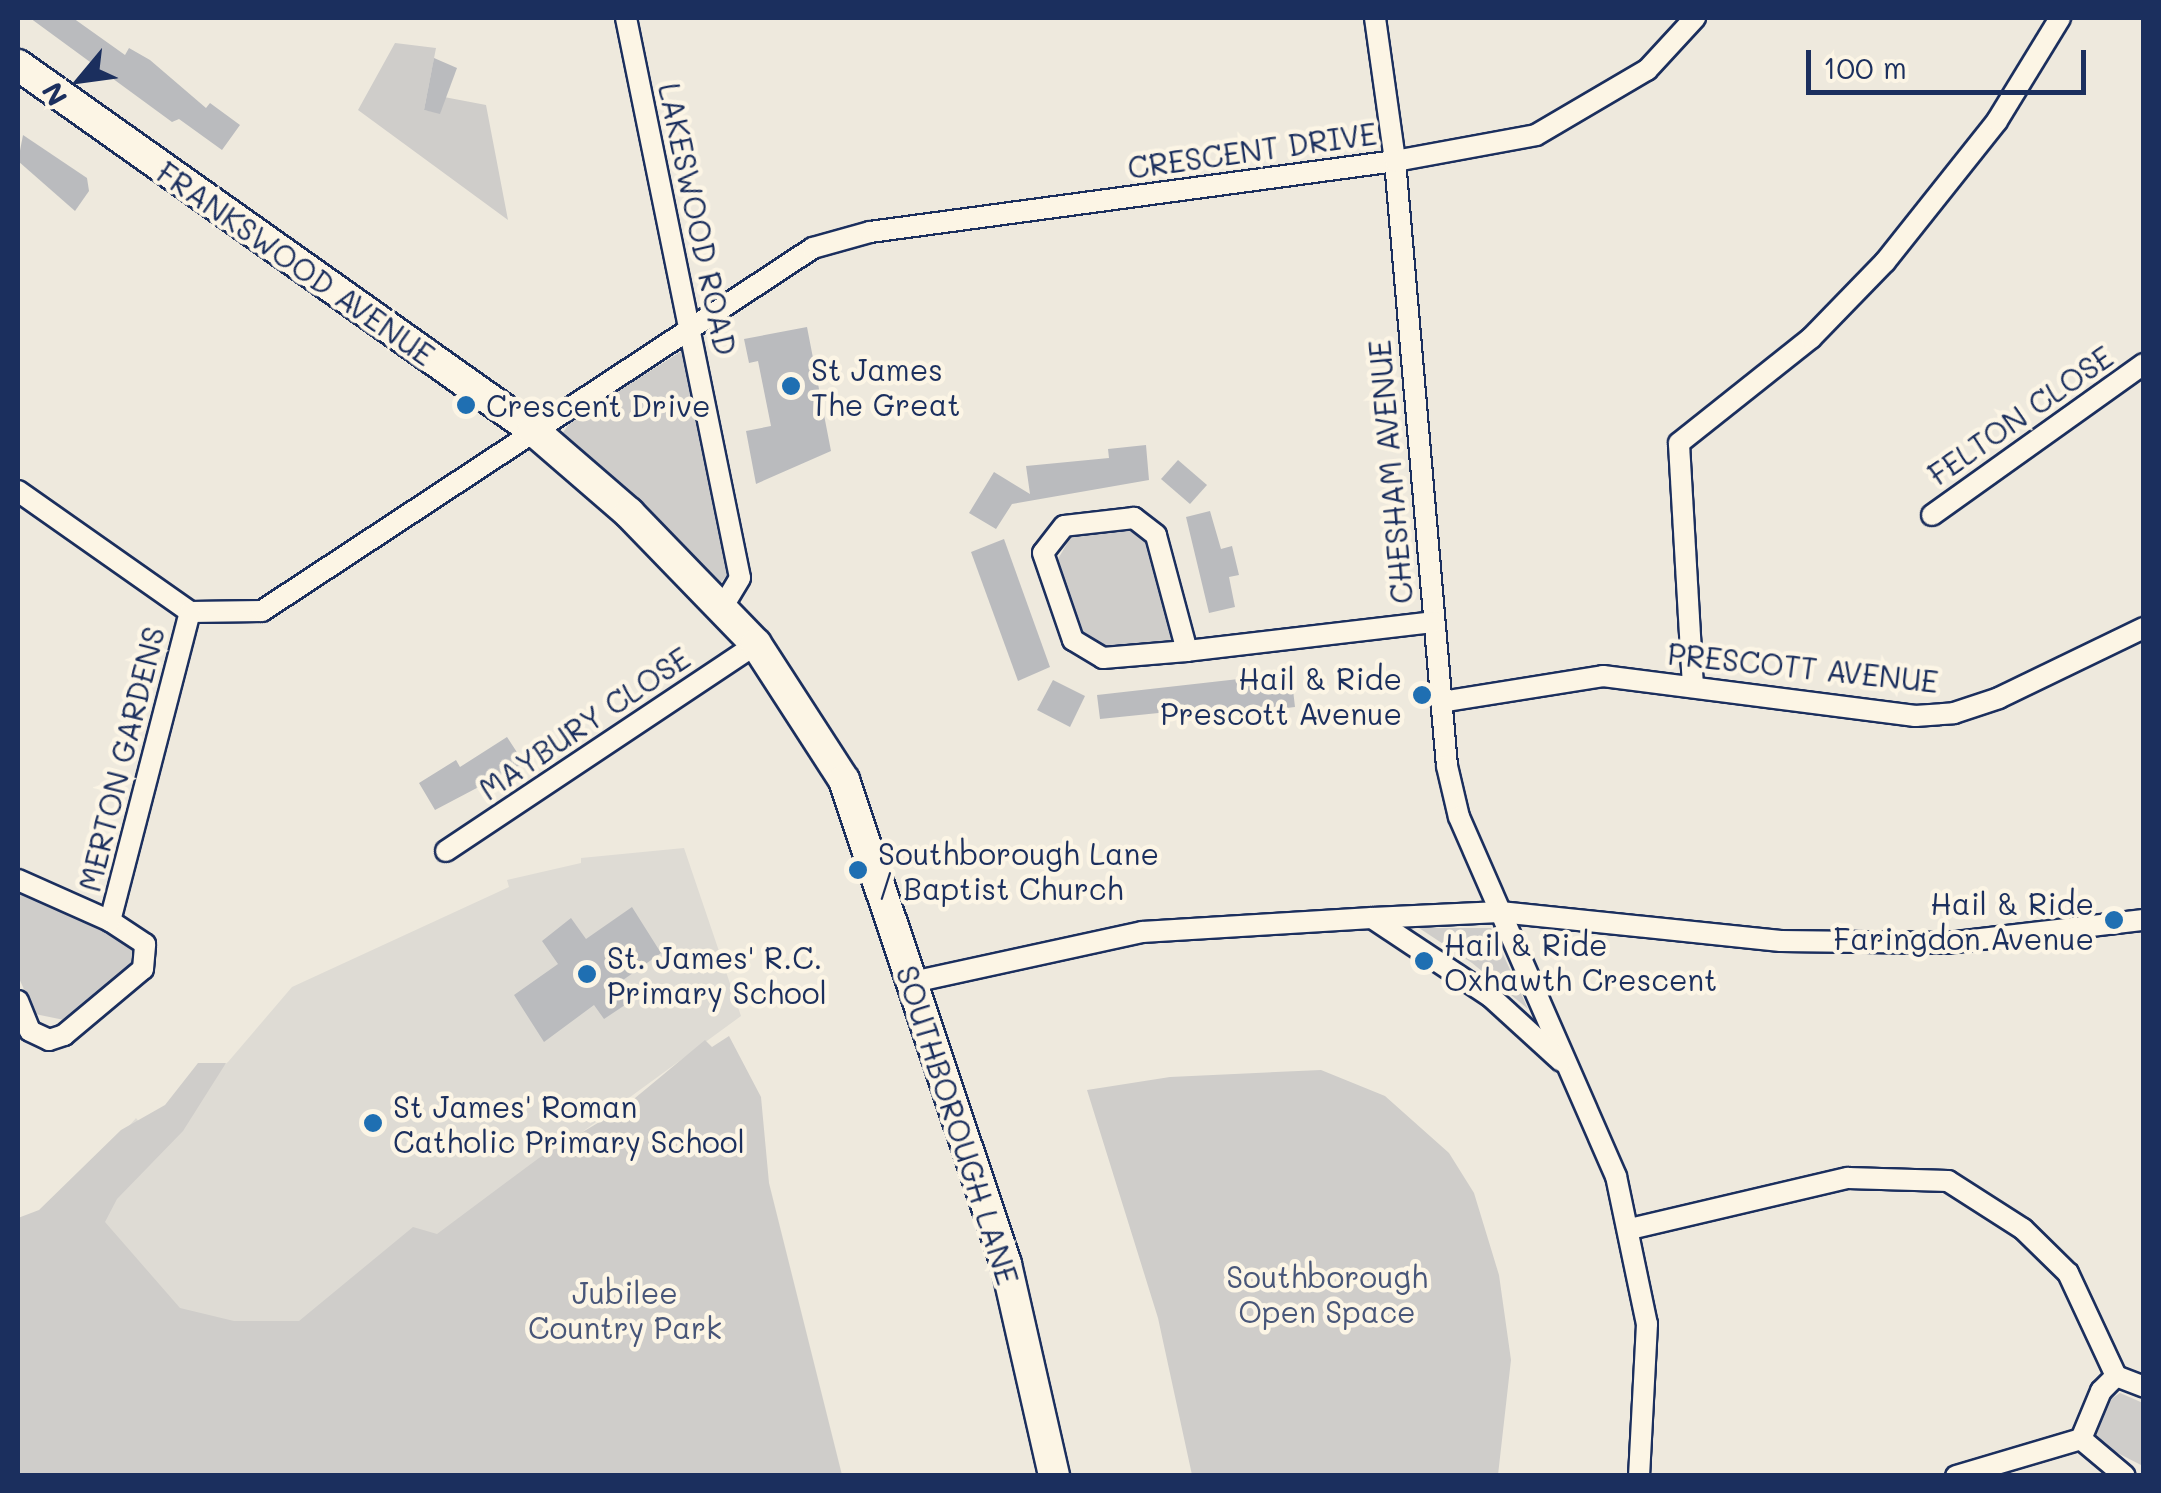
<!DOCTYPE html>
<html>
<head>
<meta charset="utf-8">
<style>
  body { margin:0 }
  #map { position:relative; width:2161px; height:1493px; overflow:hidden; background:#eee9dd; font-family:Mali,sans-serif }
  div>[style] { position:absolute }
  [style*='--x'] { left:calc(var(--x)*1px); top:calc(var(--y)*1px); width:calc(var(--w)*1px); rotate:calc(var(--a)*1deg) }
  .built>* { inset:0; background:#dedbd4 }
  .green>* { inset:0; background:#cfcdca }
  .building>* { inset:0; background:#babbbe }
  .roads { filter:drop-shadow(2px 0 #1b2f5e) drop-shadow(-2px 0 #1b2f5e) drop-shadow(0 2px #1b2f5e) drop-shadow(0 -2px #1b2f5e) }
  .street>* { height:20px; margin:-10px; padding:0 10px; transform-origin:10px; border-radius:10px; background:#fcf5e5 }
  .secondary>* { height:30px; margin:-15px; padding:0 15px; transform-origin:15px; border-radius:15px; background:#fcf5e5 }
  .dots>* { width:28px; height:28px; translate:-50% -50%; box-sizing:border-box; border:5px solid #fcf5e5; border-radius:50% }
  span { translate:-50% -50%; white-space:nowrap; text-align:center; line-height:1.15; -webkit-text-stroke:9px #fcf5e5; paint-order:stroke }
  .street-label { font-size:30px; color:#1b2f5e }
  .poi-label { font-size:30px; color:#1b2f5e }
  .left { translate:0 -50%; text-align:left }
  .right { translate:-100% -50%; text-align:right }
  .park-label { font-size:30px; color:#485679 }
  .frame { position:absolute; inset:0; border:20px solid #1b2f5e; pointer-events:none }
  .north { position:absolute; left:30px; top:30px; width:100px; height:100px; -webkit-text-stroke:8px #fcf5e5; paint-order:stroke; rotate:241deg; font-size:28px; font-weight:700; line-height:40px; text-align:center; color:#1b2f5e }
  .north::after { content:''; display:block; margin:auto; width:35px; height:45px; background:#1b2f5e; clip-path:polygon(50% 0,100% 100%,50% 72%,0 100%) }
  .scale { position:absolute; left:1806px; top:50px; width:280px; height:45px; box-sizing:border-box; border:5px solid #1b2f5e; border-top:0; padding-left:12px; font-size:30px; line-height:35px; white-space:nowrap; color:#1b2f5e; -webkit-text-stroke:8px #fcf5e5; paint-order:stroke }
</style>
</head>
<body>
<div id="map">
  <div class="built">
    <div style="clip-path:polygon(684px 848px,741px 1016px,222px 1395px,68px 1196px,136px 1118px,144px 1128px,228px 1062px,292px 987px,509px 887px,507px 880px,581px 863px,581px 858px)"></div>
  </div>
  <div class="green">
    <div style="clip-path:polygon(395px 43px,436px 48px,424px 110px,440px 113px,444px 97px,486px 105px,508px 220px,358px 110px)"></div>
    <div style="clip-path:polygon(688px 347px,729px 573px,718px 586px,562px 434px,571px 421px)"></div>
    <div style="clip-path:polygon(1134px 527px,1152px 545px,1175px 641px,1106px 648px,1080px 632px,1055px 564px,1072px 535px)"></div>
    <div style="clip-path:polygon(18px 890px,131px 944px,139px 964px,69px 1021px,35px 1014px,18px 976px)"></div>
    <div style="clip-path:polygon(1419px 928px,1491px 928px,1528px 1009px,1472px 963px)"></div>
    <div style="clip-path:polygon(729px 1036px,761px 1097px,769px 1183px,842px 1475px,18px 1475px,18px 1218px,39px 1210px,121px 1130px,165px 1105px,198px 1063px,226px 1063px,183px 1131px,117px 1199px,105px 1222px,180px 1308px,234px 1321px,299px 1321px,413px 1227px,437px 1234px,539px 1158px,623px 1108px,705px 1040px,712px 1047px)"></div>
    <div style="clip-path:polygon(1321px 1070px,1385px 1096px,1449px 1153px,1474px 1193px,1499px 1275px,1511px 1360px,1498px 1475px,1192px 1475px,1158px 1318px,1087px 1090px,1170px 1077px)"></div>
    <div style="clip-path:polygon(2120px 1393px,2143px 1403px,2143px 1466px,2094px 1441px,2091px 1431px,2108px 1401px)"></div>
  </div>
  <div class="building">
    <div style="clip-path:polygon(30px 18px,73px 18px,125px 55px,129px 48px,150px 60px,206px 108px,210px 103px,240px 125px,222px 150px,179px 119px,172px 122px)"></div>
    <div style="clip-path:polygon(434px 58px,457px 68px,440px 114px,424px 110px)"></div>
    <div style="clip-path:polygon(23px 135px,87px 178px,89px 191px,75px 211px,18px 161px)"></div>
    <div style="clip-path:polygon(807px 327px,831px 451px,756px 484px,746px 431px,771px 426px,758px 361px,749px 363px,744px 339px)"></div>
    <div style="clip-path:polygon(1146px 445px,1149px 480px,1012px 504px,996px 529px,969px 513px,994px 472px,1030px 494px,1026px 466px,1109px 458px,1108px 449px)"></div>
    <div style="clip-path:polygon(1178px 460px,1207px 485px,1190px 504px,1161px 479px)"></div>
    <div style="clip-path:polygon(1210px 511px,1221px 549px,1232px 546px,1239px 575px,1229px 577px,1235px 607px,1209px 613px,1186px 517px)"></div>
    <div style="clip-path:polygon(1004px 539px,1050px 667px,1018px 681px,971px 552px)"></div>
    <div style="clip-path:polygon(1291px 673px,1295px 707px,1179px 721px,1178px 711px,1100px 719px,1097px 695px)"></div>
    <div style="clip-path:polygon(1053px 680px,1085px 696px,1070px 727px,1037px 710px)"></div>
    <div style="clip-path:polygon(507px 737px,524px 763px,435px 810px,419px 783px,456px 760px,460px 767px)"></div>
    <div style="clip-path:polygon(632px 907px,661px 953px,616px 985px,628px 1003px,604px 1019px,594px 1005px,544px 1042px,514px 995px,558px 964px,542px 941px,571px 918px,586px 939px)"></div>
  </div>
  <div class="roads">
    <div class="street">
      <div style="--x:626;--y:18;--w:571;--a:78.49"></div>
      <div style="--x:740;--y:578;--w:33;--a:121"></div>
      <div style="--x:1375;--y:18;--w:144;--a:82"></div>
      <div style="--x:1395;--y:161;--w:607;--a:85.09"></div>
      <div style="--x:1447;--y:766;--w:52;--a:76.8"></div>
      <div style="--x:1459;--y:817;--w:392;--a:66.4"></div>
      <div style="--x:1616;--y:1176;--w:151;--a:78.2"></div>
      <div style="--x:1647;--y:1324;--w:152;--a:93"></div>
      <div style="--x:18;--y:491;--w:210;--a:35.1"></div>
      <div style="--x:190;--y:612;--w:72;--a:-0.8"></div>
      <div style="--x:262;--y:611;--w:660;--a:-33.38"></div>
      <div style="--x:813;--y:248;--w:59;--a:-15.7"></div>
      <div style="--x:870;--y:232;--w:530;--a:-7.7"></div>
      <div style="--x:1395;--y:161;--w:143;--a:-10.4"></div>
      <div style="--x:1536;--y:135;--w:129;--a:-30.4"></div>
      <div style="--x:1647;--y:70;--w:71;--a:-47.3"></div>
      <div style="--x:1932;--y:515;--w:260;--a:-35.5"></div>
      <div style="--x:1187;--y:651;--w:120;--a:-105"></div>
      <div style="--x:1156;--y:535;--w:28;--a:-142"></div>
      <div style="--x:1134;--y:518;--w:70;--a:173.5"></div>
      <div style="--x:1064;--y:526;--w:34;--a:128"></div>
      <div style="--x:1043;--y:553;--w:92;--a:71"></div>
      <div style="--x:1073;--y:640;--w:35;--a:31"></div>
      <div style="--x:1103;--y:658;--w:84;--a:-4.8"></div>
      <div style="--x:1187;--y:651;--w:248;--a:-6.7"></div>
      <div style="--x:1693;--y:687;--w:244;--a:-93.3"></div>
      <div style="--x:1679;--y:443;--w:169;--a:-38.5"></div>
      <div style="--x:1811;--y:338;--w:106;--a:-45.8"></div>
      <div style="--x:1885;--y:262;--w:180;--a:-51.5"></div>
      <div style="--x:1997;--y:121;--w:121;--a:-58.5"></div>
      <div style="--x:1441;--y:702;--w:164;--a:-9.1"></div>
      <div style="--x:1603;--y:676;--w:315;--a:7.3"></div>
      <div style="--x:1915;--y:716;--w:39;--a:-4"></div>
      <div style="--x:1954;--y:713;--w:47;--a:-18.4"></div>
      <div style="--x:1999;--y:698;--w:161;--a:-25.8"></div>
      <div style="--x:446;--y:851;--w:373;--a:-33.7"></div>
      <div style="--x:18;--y:880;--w:101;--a:24"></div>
      <div style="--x:1372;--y:918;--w:143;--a:33.6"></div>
      <div style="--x:1491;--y:997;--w:95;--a:42.4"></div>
      <div style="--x:913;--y:982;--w:234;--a:-12.3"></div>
      <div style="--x:1142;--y:932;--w:230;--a:-3.5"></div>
      <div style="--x:1372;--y:918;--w:128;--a:-2.7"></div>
      <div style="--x:1500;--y:912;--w:282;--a:5.9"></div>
      <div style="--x:1781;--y:941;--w:166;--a:0.7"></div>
      <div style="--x:1947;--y:943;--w:198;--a:-6.7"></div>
      <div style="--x:18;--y:1001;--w:32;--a:68"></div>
      <div style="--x:30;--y:1031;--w:21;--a:25"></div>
      <div style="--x:49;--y:1040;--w:16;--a:-18"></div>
      <div style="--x:64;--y:1035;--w:103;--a:-39.9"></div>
      <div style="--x:143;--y:969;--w:25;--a:-85"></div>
      <div style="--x:145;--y:944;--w:42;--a:-146.7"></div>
      <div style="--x:110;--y:921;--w:319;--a:-75.5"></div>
      <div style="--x:1630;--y:1229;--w:224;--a:-13.2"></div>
      <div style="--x:1848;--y:1178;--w:100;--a:1.7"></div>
      <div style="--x:1948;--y:1181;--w:89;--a:32.6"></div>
      <div style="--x:2023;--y:1229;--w:63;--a:44.4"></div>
      <div style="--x:2068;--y:1273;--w:114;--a:65"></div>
      <div style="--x:2116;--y:1376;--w:21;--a:135"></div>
      <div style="--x:2101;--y:1391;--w:52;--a:112.6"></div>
      <div style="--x:2081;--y:1439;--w:57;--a:40.1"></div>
      <div style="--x:2116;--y:1376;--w:30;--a:21"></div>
      <div style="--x:1956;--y:1476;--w:130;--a:-16.5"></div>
    </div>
    <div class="secondary">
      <div style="--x:18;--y:65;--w:631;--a:35.33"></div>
      <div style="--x:533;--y:430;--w:127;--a:40.8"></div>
      <div style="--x:629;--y:513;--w:182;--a:45.9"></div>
      <div style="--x:756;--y:644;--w:162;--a:57.1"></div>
      <div style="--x:844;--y:780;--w:510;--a:71.49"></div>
      <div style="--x:1006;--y:1264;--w:217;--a:77.2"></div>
    </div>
  </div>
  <div class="dots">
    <div style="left:791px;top:386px;background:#1f6fb2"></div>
    <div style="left:466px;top:405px;background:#1f6fb2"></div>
    <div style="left:1422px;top:695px;background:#1f6fb2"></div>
    <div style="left:858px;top:870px;background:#1f6fb2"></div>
    <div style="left:2114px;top:920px;background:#1f6fb2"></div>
    <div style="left:1424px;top:961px;background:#1f6fb2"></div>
    <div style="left:587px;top:974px;background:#1f6fb2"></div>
    <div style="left:373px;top:1123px;background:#1f6fb2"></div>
  </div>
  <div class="street-label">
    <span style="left:1252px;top:150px;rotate:-8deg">CRESCENT DRIVE</span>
    <span style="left:698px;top:219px;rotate:78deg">LAKESWOOD ROAD</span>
    <span style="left:296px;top:263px;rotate:35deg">FRANKSWOOD AVENUE</span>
    <span style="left:2020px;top:415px;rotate:-35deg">FELTON CLOSE</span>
    <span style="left:1390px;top:472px;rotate:-95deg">CHESHAM AVENUE</span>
    <span style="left:1803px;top:667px;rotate:6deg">PRESCOTT AVENUE</span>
    <span style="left:584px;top:723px;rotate:-34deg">MAYBURY CLOSE</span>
    <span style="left:121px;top:759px;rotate:-76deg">MERTON GARDENS</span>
    <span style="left:958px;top:1125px;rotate:72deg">SOUTHBOROUGH LANE</span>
  </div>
  <div class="poi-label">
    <span class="left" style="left:811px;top:386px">St James<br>The Great</span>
    <span class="left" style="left:486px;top:405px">Crescent Drive</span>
    <span class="right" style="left:1402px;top:695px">Hail &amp; Ride<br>Prescott Avenue</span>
    <span class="left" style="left:878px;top:870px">Southborough Lane<br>/ Baptist Church</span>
    <span class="right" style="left:2094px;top:920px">Hail &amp; Ride<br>Faringdon Avenue</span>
    <span class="left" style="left:1444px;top:961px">Hail &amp; Ride<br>Oxhawth Crescent</span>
    <span class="left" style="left:607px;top:974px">St. James' R.C.<br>Primary School</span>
    <span class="left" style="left:393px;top:1123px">St James' Roman<br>Catholic Primary School</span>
  </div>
  <div class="park-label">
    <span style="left:1327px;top:1293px">Southborough<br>Open Space</span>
    <span style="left:625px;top:1309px">Jubilee<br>Country Park</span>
  </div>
  <div class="frame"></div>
  <div class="north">N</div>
  <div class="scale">100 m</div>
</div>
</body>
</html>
